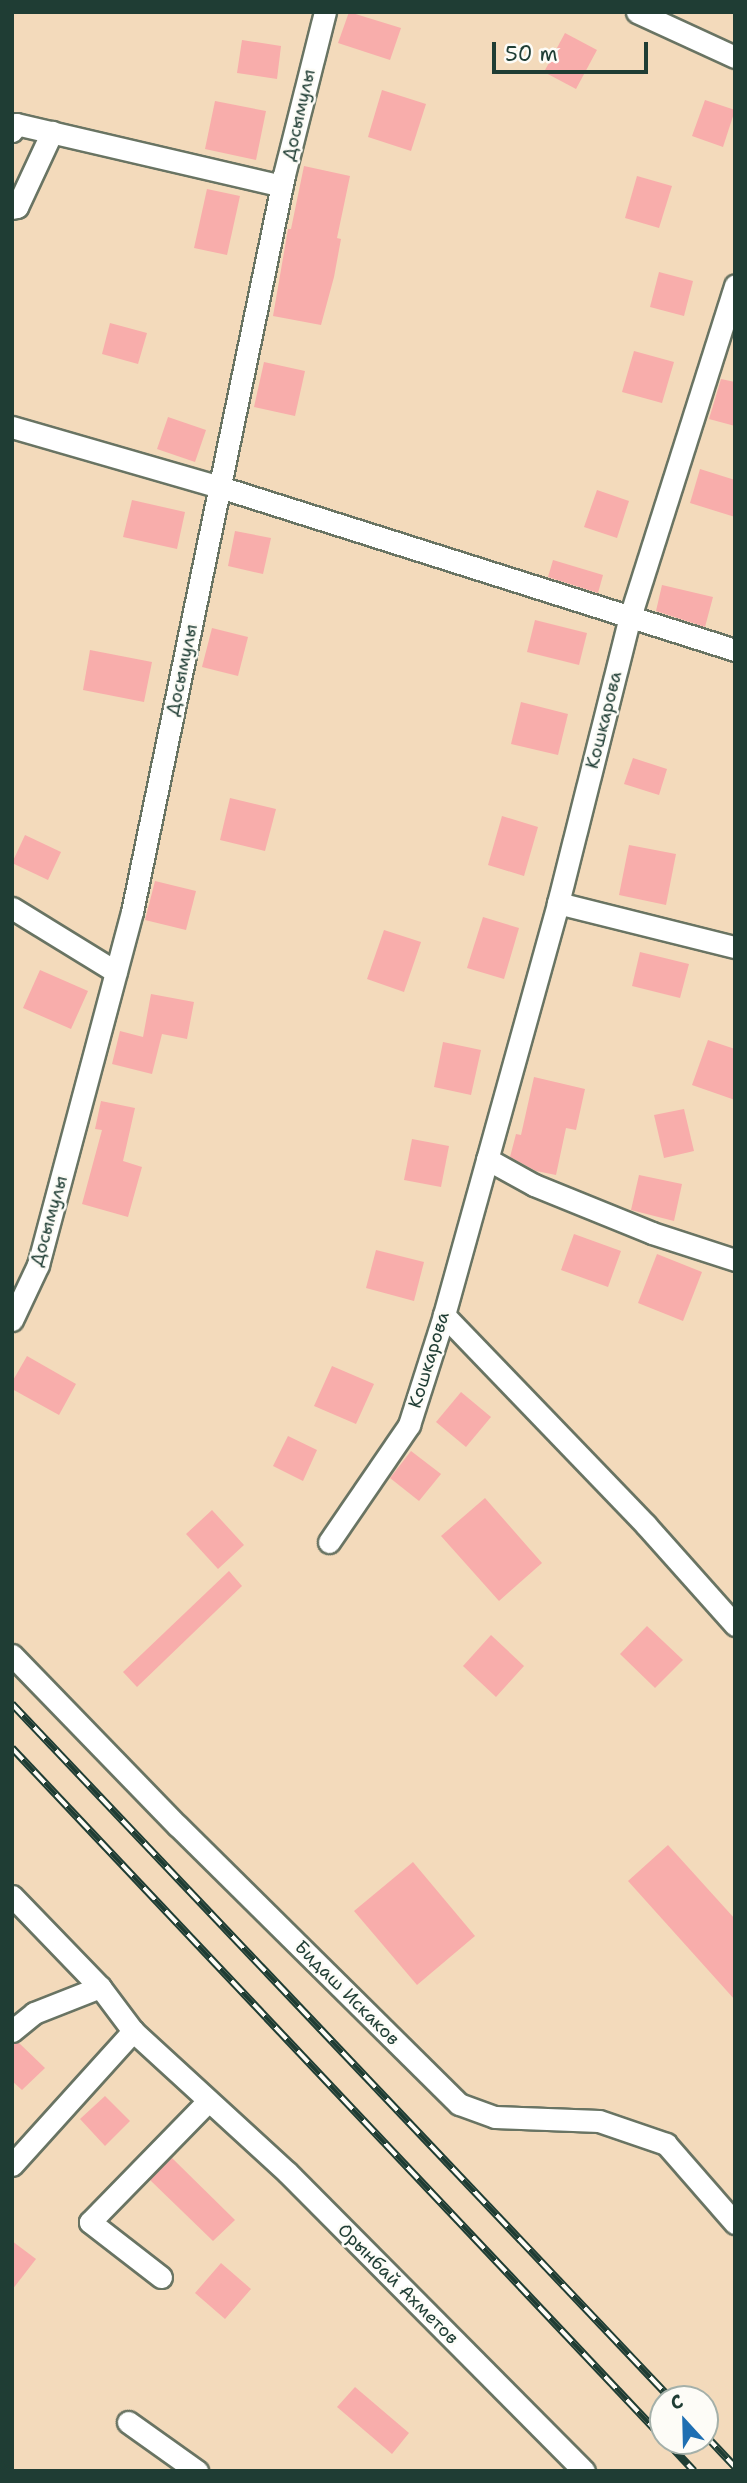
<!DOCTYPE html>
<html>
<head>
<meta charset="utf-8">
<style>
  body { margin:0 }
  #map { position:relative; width:747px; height:2483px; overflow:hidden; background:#f3dabb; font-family:"Shantell Sans",sans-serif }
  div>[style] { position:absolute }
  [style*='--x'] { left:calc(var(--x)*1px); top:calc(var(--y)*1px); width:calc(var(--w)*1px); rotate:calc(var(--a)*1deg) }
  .building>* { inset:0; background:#f8adab }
  .roads { filter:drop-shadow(2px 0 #697463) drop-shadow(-2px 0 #697463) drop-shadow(0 2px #697463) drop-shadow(0 -2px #697463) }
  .minor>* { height:21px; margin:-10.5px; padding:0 10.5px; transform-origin:10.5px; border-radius:10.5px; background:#fff }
  .rail>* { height:8px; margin-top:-4px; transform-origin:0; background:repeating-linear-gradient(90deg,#fdfcf7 0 16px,#1f3d34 0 32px); box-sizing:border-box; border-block:2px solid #1f3d34 }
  span { translate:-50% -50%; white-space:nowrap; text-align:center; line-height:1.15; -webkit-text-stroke:5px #fdfcf7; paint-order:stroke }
  .street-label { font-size:18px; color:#1f3d34 }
  .frame { position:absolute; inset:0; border:14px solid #1f3d34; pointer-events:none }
  .north { position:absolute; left:649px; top:2385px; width:70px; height:70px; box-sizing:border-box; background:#fdfcf7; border:2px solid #a4b0a9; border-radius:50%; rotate:338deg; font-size:19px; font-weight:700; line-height:28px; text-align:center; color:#1f3d34 }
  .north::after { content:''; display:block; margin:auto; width:24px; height:32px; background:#1f6fb2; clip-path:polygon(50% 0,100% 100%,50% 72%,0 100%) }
  .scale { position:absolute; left:492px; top:42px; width:156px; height:32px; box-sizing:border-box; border:4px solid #1f3d34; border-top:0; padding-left:9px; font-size:21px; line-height:24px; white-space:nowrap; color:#1f3d34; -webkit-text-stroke:5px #fdfcf7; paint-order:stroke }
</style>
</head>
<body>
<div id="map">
  <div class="building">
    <div style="clip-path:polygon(349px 12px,401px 28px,390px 60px,338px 43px)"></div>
    <div style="clip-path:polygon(565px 33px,597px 50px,576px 89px,544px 72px)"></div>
    <div style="clip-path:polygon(242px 40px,281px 46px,277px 79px,237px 73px)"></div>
    <div style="clip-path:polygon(382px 90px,426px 104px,411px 151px,368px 137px)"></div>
    <div style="clip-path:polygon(705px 100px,735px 110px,723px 147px,692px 136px)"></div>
    <div style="clip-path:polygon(215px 101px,266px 111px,256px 160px,205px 149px)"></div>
    <div style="clip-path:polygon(304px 166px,350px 176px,337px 238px,341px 239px,334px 277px,321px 325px,273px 316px,288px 229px,291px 229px)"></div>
    <div style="clip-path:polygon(637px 176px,672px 186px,659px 228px,625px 218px)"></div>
    <div style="clip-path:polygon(207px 189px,240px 196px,227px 255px,194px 248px)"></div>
    <div style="clip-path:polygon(659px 272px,693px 281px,684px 316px,650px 307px)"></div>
    <div style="clip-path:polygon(110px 323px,147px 333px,138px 364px,102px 354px)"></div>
    <div style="clip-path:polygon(634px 351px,674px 362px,662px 403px,622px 392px)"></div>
    <div style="clip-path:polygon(264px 362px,305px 371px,295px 416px,254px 407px)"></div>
    <div style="clip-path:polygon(721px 379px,735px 382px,735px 426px,709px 419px)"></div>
    <div style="clip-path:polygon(168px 417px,206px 430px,195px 462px,157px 449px)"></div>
    <div style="clip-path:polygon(700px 469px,735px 480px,735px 517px,690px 503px)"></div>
    <div style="clip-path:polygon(597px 490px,629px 501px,617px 538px,584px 527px)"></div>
    <div style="clip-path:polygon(132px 500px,185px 512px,177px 549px,123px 537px)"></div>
    <div style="clip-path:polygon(235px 531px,271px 538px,263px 574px,228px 566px)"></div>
    <div style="clip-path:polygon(553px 560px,603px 575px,598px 593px,548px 577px)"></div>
    <div style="clip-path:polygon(662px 585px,713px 597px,705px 627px,656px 611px)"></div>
    <div style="clip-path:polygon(535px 620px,587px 633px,579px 665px,527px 652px)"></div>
    <div style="clip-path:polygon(212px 628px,248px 637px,238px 676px,202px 667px)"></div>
    <div style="clip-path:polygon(90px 650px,152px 662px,144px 702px,83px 690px)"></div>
    <div style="clip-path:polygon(521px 702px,568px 714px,558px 755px,511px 744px)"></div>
    <div style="clip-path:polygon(633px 758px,667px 769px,659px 795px,624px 784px)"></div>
    <div style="clip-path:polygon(230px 798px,276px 809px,265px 851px,220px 840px)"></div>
    <div style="clip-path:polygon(502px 816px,538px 827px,524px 876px,488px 865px)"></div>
    <div style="clip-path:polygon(25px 835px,61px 852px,48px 880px,12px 863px)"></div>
    <div style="clip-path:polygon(629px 845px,676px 854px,666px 905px,619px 895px)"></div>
    <div style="clip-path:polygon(155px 881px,196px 891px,186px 930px,145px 920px)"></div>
    <div style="clip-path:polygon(483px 917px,519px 928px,504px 979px,467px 968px)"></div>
    <div style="clip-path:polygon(384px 930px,421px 942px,404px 992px,367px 979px)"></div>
    <div style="clip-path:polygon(640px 952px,689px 964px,680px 998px,632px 986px)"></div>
    <div style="clip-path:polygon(40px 970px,88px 991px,71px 1029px,23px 1008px)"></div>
    <div style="clip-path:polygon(151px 994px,194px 1002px,187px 1039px,162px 1034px,152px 1074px,112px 1064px,120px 1031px,143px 1037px)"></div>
    <div style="clip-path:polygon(708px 1040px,735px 1049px,735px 1100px,692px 1085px)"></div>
    <div style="clip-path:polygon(443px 1042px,481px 1050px,471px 1095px,434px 1087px)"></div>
    <div style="clip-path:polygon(534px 1077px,585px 1089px,576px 1130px,566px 1128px,556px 1175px,536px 1171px,510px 1157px,516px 1134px,521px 1135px)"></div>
    <div style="clip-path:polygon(101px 1101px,135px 1108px,123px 1161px,142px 1167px,128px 1217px,82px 1204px,102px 1130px,95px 1129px)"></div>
    <div style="clip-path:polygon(684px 1109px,694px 1151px,664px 1158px,654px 1115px)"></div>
    <div style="clip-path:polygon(412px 1139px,449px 1146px,441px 1187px,404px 1180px)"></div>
    <div style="clip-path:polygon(639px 1175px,682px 1184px,674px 1221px,631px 1210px)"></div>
    <div style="clip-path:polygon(574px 1234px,621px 1251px,608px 1287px,561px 1270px)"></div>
    <div style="clip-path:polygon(376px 1250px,424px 1262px,414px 1301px,366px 1288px)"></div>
    <div style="clip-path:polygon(657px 1254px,702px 1272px,683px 1321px,638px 1303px)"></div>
    <div style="clip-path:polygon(27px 1356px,76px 1384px,59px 1415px,12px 1389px,12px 1382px)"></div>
    <div style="clip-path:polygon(332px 1366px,374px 1384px,356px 1424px,314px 1406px)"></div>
    <div style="clip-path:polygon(461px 1392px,491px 1417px,466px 1447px,436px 1422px)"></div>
    <div style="clip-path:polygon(288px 1436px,317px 1450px,303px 1481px,273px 1466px)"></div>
    <div style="clip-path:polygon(411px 1451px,441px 1474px,419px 1501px,390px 1478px)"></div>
    <div style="clip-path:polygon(485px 1498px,542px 1563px,499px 1601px,441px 1536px)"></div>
    <div style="clip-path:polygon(212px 1510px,244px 1545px,218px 1569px,186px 1534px)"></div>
    <div style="clip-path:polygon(229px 1571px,242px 1586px,137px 1687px,123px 1672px)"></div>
    <div style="clip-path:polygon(647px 1626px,683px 1660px,655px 1688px,620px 1654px)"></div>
    <div style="clip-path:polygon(491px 1635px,524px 1666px,496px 1697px,463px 1666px)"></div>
    <div style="clip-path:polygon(668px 1845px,735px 1919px,735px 2000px,628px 1881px)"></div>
    <div style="clip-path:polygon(413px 1862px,475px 1936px,417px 1985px,354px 1911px)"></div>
    <div style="clip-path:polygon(18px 2042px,45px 2068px,22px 2090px,12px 2081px,12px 2044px)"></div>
    <div style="clip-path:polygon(105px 2096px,130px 2121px,105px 2146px,80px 2119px)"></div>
    <div style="clip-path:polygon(172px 2158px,235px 2220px,213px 2241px,150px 2180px)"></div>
    <div style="clip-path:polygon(12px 2241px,36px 2259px,12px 2290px)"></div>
    <div style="clip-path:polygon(221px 2263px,251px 2289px,225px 2319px,195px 2293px)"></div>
    <div style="clip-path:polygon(355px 2387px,409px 2433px,392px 2454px,337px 2407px)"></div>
  </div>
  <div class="roads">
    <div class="minor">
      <div style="--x:637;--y:12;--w:108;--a:24.7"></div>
      <div style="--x:12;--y:131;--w:8;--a:-60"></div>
      <div style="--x:16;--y:124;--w:273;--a:13.1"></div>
      <div style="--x:12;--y:208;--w:5;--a:-11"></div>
      <div style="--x:17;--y:207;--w:83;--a:-65"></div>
      <div style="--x:12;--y:427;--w:216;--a:16.1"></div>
      <div style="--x:220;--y:487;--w:540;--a:17.56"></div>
      <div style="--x:558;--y:903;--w:182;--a:14"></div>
      <div style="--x:12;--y:908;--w:122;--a:31.6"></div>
      <div style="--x:487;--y:1159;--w:54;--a:29"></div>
      <div style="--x:534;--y:1185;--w:127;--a:22.1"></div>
      <div style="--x:652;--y:1233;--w:87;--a:18"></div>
      <div style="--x:444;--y:1315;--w:291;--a:46.1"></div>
      <div style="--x:646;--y:1525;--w:134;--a:48.3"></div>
      <div style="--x:12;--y:1320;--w:61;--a:-64.7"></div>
      <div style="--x:38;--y:1265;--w:365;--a:-75.1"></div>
      <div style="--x:132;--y:912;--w:753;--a:-78.35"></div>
      <div style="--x:284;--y:175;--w:168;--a:-75.9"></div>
      <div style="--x:329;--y:1542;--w:142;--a:-55.6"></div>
      <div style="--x:409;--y:1425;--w:115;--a:-72.3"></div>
      <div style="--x:444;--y:1315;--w:427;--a:-74.5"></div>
      <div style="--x:558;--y:903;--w:295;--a:-75.9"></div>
      <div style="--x:630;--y:617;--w:348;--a:-72.4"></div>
      <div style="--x:12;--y:1655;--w:238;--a:45.9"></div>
      <div style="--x:178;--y:1826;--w:395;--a:44.7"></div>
      <div style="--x:459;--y:2104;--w:38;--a:20"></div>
      <div style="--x:495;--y:2117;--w:104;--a:2.2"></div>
      <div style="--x:599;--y:2121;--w:71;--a:18.9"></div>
      <div style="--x:666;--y:2144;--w:105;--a:48.9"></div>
      <div style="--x:12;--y:1896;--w:127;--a:46"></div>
      <div style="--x:100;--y:1987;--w:55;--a:53.1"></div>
      <div style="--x:133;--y:2031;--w:210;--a:42.5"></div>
      <div style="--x:288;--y:2173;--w:420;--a:45.2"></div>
      <div style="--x:12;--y:2031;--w:28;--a:-39"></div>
      <div style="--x:34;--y:2013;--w:71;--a:-21.5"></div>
      <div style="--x:12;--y:2165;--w:181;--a:-47.9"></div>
      <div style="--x:161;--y:2277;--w:90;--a:-142.2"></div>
      <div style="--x:90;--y:2222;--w:169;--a:-45.7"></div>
      <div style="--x:128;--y:2422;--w:85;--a:35.4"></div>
    </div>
  </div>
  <div class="rail">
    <div style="--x:12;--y:1704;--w:958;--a:46.52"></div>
    <div style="--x:12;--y:1748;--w:949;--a:46.67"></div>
    <div style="--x:705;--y:2435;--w:44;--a:46.8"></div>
    <div style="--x:666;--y:2441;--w:41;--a:47"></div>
  </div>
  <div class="street-label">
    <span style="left:299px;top:115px;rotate:-77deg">Досымулы</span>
    <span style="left:182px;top:670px;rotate:-78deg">Досымулы</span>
    <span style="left:604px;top:720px;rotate:-76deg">Кошкарова</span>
    <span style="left:49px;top:1221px;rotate:-74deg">Досымулы</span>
    <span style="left:429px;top:1360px;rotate:-73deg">Кошкарова</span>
    <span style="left:347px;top:1993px;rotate:45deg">Бидаш Искаков</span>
    <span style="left:398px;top:2284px;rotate:45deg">Орынбай Ахметов</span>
  </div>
  <div class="frame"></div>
  <div class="north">С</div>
  <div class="scale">50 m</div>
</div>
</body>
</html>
